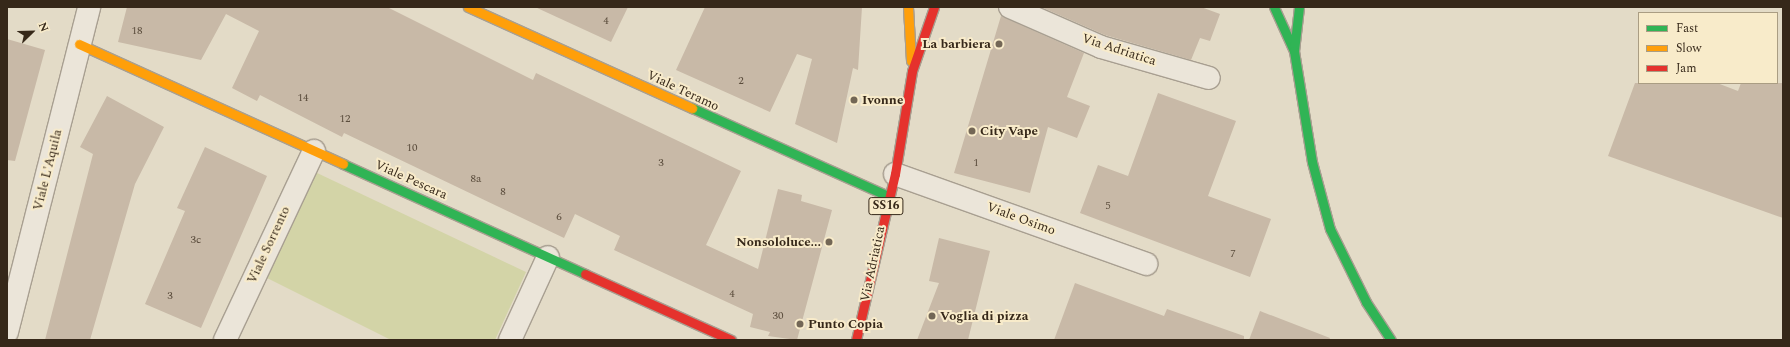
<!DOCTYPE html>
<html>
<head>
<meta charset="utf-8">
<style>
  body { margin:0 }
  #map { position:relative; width:1790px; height:347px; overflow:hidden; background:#e3dbc7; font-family:Spectral,serif }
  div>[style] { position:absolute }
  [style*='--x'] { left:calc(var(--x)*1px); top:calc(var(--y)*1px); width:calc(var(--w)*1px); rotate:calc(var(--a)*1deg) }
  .green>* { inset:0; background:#d3d4a7 }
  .building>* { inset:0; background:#c8b9a7 }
  .roads { filter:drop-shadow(1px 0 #a89f91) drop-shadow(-1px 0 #a89f91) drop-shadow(0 1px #a89f91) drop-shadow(0 -1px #a89f91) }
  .street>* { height:22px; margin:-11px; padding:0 11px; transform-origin:11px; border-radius:11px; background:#ebe5d9 }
  .fast>* { height:9px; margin:-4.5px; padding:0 4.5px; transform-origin:4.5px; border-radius:4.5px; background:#30b455 }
  .slow>* { height:9px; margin:-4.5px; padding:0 4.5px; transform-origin:4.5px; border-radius:4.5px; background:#ff9f0a }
  .jam>* { height:9px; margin:-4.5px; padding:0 4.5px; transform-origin:4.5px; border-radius:4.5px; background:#e5322d }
  .dots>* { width:11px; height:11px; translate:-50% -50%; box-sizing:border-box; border:2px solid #f8ebca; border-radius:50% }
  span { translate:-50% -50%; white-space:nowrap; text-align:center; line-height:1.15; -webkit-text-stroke:4px #f8ebca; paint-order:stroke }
  .number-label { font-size:11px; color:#5a4c3c }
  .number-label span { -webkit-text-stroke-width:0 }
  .shield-label span { padding:1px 3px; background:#f8ebca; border:1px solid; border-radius:3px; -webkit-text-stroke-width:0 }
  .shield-label { font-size:12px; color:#362819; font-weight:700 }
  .poi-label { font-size:13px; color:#362819; font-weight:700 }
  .right { translate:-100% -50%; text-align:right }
  .left { translate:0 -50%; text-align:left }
  .street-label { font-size:13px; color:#362819 }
  .frame { position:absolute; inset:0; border:8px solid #362819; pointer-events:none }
  .legend { position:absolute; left:1638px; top:12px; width:140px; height:72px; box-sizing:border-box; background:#f8ebca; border:1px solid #aa9d83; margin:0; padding:5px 7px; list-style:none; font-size:12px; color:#362819 }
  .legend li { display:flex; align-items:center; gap:8px; height:20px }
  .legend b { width:20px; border:1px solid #aa9d83 }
  .north { position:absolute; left:12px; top:12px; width:40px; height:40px; -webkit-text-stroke:3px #f8ebca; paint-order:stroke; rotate:67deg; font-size:11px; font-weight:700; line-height:16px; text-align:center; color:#362819 }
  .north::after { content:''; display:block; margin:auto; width:14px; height:18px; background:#362819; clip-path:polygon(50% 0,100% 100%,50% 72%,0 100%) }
</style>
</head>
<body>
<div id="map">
  <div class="green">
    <div style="clip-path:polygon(315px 172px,526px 272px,495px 340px,391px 340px,267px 278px)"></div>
  </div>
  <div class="building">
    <div style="clip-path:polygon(127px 7px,387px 7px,533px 80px,536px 73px,741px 171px,706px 245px,758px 269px,778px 189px,802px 195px,801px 201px,832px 210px,797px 340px,768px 336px,770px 332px,750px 327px,753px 314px,614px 250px,620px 236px,575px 214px,564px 238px,344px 133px,342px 137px,260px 95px,257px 101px,232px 88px,259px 31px,226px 14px,201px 60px,118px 42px)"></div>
    <div style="clip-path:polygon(535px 7px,628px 7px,611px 42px)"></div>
    <div style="clip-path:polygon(705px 7px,862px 7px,858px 70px,853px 68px,837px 143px,795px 124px,812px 59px,797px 54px,770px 112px,676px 70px)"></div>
    <div style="clip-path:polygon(1041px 7px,1201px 7px,1220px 14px,1210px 41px,1200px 38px,1191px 60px,1105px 35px)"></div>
    <div style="clip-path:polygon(1001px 16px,1084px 53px,1067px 97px,1090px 106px,1077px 138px,1048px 127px,1030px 193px,954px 173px)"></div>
    <div style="clip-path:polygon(7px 39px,45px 50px,15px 161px,7px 160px)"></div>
    <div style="clip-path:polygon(1635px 83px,1717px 83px,1738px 91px,1741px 83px,1783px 83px,1783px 218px,1608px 156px)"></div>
    <div style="clip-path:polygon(1158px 93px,1236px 121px,1208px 196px,1271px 219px,1250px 277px,1080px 213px,1098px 165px,1128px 176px)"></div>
    <div style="clip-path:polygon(107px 96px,164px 127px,135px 184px,90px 340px,45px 340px,93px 154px,80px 147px)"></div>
    <div style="clip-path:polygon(205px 147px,267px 176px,201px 328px,145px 304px,185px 211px,177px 208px)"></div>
    <div style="clip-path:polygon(939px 238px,990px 251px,968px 340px,917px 340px,939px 283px,929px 281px)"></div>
    <div style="clip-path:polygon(1075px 283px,1164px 316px,1167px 309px,1244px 336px,1244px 340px,1054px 340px)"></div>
    <div style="clip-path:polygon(1260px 311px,1330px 338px,1329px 340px,1249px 340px)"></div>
  </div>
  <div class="roads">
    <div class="street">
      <div style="--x:1010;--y:7;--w:99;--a:23.7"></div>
      <div style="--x:1101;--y:47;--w:112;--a:16"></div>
      <div style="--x:895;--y:174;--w:267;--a:19.7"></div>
      <div style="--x:7;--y:332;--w:335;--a:-75.8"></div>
      <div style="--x:225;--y:340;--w:209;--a:-64.8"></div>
      <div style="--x:510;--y:340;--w:91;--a:-65.4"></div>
    </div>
    <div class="fast">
      <div style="--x:1274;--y:7;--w:48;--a:65.6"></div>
      <div style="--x:1299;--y:7;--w:44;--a:96.5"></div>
      <div style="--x:1294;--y:51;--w:112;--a:80.8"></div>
      <div style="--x:1312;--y:162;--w:69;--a:75"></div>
      <div style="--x:1330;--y:229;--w:81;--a:63.7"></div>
      <div style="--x:1366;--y:302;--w:45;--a:56.7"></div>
      <div style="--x:692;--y:108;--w:215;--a:24.2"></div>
      <div style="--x:343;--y:164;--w:266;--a:24.4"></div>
    </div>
    <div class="slow">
      <div style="--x:468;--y:7;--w:246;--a:24.3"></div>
      <div style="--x:908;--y:7;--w:54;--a:86.8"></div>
      <div style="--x:79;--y:44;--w:290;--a:24.4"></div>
    </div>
    <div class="jam">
      <div style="--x:585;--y:274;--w:160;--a:24.3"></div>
      <div style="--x:856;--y:340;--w:171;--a:-76.8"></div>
      <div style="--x:895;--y:174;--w:104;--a:-80.6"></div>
      <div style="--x:912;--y:71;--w:68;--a:-71"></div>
    </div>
  </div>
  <div class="dots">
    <div style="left:999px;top:44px;background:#736756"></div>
    <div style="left:854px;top:100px;background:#736756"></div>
    <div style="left:972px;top:131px;background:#736756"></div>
    <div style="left:829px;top:242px;background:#736756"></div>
    <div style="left:932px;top:316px;background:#736756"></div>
    <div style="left:800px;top:324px;background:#736756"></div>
  </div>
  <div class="number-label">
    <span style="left:606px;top:21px">4</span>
    <span style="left:137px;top:31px">18</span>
    <span style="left:741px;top:81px">2</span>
    <span style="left:303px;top:98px">14</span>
    <span style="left:345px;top:119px">12</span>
    <span style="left:412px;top:148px">10</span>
    <span style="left:661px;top:163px">3</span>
    <span style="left:976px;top:163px">1</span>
    <span style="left:476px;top:179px">8a</span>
    <span style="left:503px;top:192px">8</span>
    <span style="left:1108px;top:206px">5</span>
    <span style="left:559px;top:217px">6</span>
    <span style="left:196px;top:240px">3c</span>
    <span style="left:1233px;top:254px">7</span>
    <span style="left:732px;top:294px">4</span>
    <span style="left:170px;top:296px">3</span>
    <span style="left:778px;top:316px">30</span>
  </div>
  <div class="shield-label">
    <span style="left:886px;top:206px">SS16</span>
  </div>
  <div class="poi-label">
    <span class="right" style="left:991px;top:44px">La barbiera</span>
    <span class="left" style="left:862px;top:100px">Ivonne</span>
    <span class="left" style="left:980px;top:131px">City Vape</span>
    <span class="right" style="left:821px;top:242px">Nonsololuce...</span>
    <span class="left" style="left:940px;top:316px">Voglia di pizza</span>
    <span class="left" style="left:808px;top:324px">Punto Copia</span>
  </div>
  <div class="street-label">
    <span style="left:1119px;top:50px;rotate:18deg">Via Adriatica</span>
    <span style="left:683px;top:91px;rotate:25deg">Viale Teramo</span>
    <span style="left:48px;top:170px;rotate:-76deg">Viale L'Aquila</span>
    <span style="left:411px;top:180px;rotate:24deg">Viale Pescara</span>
    <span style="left:1021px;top:219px;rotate:20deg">Viale Osimo</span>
    <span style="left:269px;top:245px;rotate:-65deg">Viale Sorrento</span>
    <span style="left:873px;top:264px;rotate:-78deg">Via Adriatica</span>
  </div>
  <div class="frame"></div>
  <ul class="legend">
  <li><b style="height:5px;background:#30b455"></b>Fast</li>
  <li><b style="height:5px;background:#ff9f0a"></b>Slow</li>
  <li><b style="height:5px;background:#e5322d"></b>Jam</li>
  </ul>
  <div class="north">N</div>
</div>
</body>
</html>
